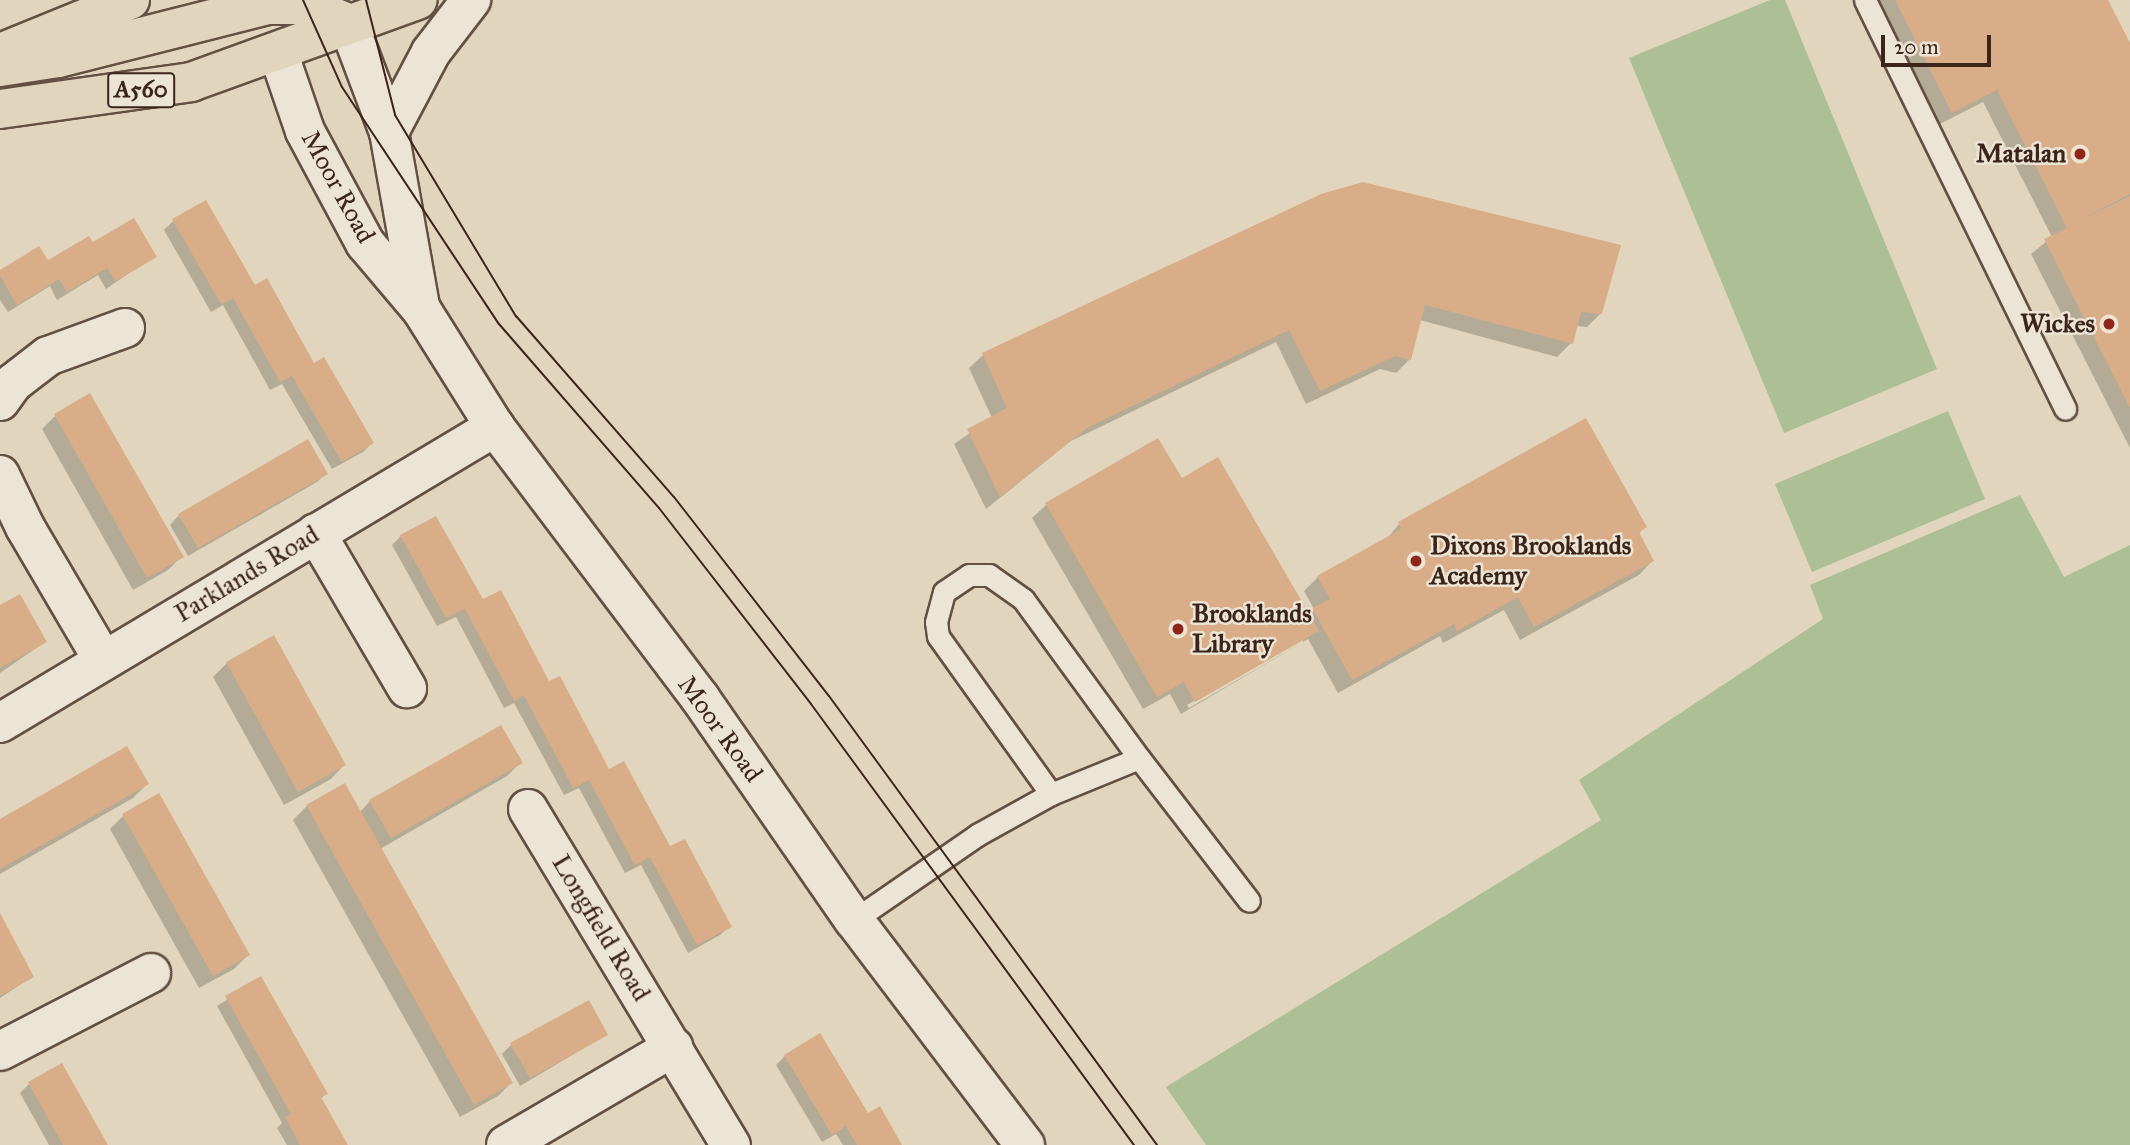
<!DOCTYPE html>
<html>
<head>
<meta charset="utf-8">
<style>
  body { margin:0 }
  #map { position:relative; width:2130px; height:1145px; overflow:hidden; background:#e1d6bd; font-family:"IM FELL Great Primer",serif }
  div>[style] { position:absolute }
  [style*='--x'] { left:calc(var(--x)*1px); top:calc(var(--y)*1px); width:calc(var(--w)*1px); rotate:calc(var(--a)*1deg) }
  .green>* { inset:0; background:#acbf96 }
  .shadow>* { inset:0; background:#0003 }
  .building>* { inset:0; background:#daad89 }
  .roads { filter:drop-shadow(2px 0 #645043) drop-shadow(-2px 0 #645043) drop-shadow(0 2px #645043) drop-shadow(0 -2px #645043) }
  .service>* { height:21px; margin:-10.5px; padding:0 10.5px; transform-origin:10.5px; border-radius:10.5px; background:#ece4d4 }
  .minor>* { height:38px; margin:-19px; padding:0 19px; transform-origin:19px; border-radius:19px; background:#ece4d4 }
  .trunk>* { height:38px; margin:-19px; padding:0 19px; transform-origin:19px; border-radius:19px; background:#e1d6bd }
  .tram>* { height:2px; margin:-1px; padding:0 1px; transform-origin:1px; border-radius:1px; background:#3b241a }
  .dots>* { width:19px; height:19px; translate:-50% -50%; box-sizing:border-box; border:4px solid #ece4d4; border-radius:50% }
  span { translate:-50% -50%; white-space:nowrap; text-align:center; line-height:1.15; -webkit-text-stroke:5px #ece4d4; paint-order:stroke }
  .shield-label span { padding:2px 5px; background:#ece4d4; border:2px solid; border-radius:5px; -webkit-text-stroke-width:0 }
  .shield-label { font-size:24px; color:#3b241a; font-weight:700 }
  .poi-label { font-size:26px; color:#3b241a; font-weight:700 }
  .right { translate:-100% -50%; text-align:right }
  .left { translate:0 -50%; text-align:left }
  .street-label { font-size:26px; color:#3b241a }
  .scale { position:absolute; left:1881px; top:35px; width:110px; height:32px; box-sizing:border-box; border:4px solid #3b241a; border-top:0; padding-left:9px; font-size:21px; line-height:24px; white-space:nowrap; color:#3b241a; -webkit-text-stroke:5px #ece4d4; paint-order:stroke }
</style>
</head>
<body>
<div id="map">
  <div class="green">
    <div style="clip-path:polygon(1770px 0,1785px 0,1937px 369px,1784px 433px,1629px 58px)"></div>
    <div style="clip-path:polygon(1948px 411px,1985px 499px,1812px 572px,1775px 484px)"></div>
    <div style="clip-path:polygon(2020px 495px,2064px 577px,2130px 545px,2130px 1145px,1206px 1145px,1166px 1087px,1601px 820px,1579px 780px,1823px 619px,1810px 585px)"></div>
  </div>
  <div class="shadow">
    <div style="clip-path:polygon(1874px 0,2106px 0,2130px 47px,2130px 448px,2031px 254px,2052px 237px,1983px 102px,1938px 125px)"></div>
    <div style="clip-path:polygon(1321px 196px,1601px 313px,1587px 327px,1576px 326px,1571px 343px,1557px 357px,1420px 320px,1409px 360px,1396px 373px,1380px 369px,1306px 404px,1276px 342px,1071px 441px,986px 509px,954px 444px,992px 418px,969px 368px,983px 355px)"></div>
    <div style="clip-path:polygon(173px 221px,254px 287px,372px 443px,363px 452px,332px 469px,282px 384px,270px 390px,223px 305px,211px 312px,164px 230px)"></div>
    <div style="clip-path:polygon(92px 244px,154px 256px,106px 289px,98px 275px,57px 300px,50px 286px,8px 312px,0 300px,0 272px,47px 263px)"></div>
    <div style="clip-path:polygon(55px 416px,181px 557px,168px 570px,133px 590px,42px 429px)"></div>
    <div style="clip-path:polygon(evenodd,1585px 420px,1645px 527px,1638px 534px,1652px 561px,1639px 575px,1520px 640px,1504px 610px,1443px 643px,1440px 636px,1338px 693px,1308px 639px,1181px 714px,1170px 694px,1143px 709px,1032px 518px,1046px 505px,1181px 481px,1307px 615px,1314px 609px,1304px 591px,1318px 577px,1386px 540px,1399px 524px,1585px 420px,1303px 638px,1303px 642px,1189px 708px,1187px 705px,1303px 638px)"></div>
    <div style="clip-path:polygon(307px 441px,326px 473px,317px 482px,188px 556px,170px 525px,179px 515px)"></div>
    <div style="clip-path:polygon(401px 536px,482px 602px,549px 684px,608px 771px,730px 926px,720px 935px,688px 953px,641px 865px,625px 873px,579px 788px,564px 795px,514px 703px,504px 708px,456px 617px,437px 626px,392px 545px)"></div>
    <div style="clip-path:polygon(0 607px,45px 642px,0 673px)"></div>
    <div style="clip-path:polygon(227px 663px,344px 765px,331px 779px,284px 805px,213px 677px)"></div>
    <div style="clip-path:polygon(520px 763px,507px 776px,380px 849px,511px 1083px,498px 1096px,460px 1117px,293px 820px,307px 806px,360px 812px,370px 801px)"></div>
    <div style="clip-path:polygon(147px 784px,133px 798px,0 874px,0 821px)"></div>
    <div style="clip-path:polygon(123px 816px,248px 955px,234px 969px,199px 988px,110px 829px)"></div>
    <div style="clip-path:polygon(0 917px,32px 977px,0 998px)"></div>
    <div style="clip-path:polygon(261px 978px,326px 1094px,320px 1099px,346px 1145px,287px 1145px,277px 1128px,282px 1123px,217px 1006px)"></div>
    <div style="clip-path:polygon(606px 1035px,520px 1086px,502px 1054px,511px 1045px)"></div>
    <div style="clip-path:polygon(785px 1056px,868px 1115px,900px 1145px,843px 1145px,836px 1134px,822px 1142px,776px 1065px)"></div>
    <div style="clip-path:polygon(29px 1084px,106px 1145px,49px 1145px,20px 1093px)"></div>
  </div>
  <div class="building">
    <div style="clip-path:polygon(1895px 0,2108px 0,2130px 43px,2130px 194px,2078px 221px,2130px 196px,2130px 408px,2044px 239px,2067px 228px,1997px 90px,1952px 113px)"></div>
    <div style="clip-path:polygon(1363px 182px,1621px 245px,1602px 314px,1581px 312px,1573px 344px,1425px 305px,1411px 360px,1395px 356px,1320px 391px,1289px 330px,1087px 428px,1000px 497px,967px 429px,1007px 408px,982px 353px,1321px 194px)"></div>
    <div style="clip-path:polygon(206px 200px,255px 285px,267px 278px,314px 363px,324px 357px,374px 443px,342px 462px,292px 376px,280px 382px,233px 298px,221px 304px,172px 219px)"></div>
    <div style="clip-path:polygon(134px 218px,157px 257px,116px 281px,107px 268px,67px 292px,59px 279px,17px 305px,0 276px,0 270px,39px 246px,48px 260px,89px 236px,93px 242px)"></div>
    <div style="clip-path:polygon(90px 393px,184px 557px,147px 578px,54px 414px)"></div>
    <div style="clip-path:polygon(1586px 418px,1647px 527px,1639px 532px,1654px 561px,1534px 627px,1518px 597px,1457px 631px,1454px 624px,1352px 680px,1312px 608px,1330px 599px,1317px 576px,1401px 529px,1398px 522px)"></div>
    <div style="clip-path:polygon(1158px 438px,1182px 478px,1218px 457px,1319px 631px,1195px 702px,1184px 682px,1157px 697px,1045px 503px)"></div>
    <div style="clip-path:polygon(308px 439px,328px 474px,198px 548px,178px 514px)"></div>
    <div style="clip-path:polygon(436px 516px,483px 599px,501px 590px,549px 681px,560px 676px,609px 769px,624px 761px,670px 846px,685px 839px,732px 927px,697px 945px,650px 857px,635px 865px,589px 780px,573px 788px,524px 695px,514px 701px,465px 609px,446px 618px,400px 535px)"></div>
    <div style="clip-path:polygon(20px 594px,47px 642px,0 668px,0 605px)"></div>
    <div style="clip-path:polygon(274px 635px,346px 765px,298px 792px,226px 662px)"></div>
    <div style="clip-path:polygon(501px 725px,523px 763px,391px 838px,369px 800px)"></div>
    <div style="clip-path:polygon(127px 746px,149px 784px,0 869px,0 819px)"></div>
    <div style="clip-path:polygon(345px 783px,513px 1083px,474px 1105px,306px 805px)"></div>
    <div style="clip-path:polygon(159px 793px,250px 955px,213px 976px,122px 814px)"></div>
    <div style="clip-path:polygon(0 913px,34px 977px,0 996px)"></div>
    <div style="clip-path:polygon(261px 976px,328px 1094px,321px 1097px,348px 1145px,300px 1145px,285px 1117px,291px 1114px,225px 996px)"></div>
    <div style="clip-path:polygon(589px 1000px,608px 1035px,530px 1078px,510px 1043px)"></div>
    <div style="clip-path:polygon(820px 1033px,868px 1113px,880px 1106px,902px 1145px,857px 1145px,846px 1126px,832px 1135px,784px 1055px)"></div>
    <div style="clip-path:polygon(62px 1063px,108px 1145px,63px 1145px,28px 1082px)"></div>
  </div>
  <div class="roads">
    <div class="service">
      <div style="--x:1865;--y:0;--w:455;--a:63.9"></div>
      <div style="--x:1051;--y:794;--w:194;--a:-125.6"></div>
      <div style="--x:938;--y:636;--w:14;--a:-98"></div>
      <div style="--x:936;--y:622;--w:31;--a:-75"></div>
      <div style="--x:944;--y:592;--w:30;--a:-34"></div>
      <div style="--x:969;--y:575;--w:20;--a:0"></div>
      <div style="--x:989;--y:575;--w:42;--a:35.2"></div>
      <div style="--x:1023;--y:599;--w:197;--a:53.9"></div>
      <div style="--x:854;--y:920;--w:150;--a:-34.6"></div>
      <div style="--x:977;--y:835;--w:85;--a:-29"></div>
      <div style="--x:1051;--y:794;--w:95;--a:-22.2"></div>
      <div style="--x:1139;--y:758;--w:180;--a:52.4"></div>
    </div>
    <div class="minor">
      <div style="--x:348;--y:23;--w:116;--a:69.4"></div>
      <div style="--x:389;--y:132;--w:177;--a:79.9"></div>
      <div style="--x:278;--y:52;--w:83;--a:71.1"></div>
      <div style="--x:305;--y:131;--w:127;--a:61.8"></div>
      <div style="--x:365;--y:243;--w:87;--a:49.7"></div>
      <div style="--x:421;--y:309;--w:139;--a:57.9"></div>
      <div style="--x:495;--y:427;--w:340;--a:52.9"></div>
      <div style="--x:700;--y:698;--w:270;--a:55.3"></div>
      <div style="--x:854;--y:920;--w:283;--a:52.8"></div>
      <div style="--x:389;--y:132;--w:90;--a:-62.3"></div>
      <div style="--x:431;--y:52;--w:66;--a:-52.4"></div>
      <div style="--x:0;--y:401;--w:22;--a:-54"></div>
      <div style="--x:13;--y:383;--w:44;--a:-37.6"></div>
      <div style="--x:48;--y:356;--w:82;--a:-20"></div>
      <div style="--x:0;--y:475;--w:58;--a:64.3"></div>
      <div style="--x:25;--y:527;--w:152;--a:59.6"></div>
      <div style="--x:316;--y:533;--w:180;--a:59.6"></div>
      <div style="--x:0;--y:723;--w:577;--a:-30.88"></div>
      <div style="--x:528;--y:809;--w:393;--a:58.9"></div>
      <div style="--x:0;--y:1051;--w:170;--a:-27.3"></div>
      <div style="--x:506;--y:1145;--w:194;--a:-30.3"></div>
    </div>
    <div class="trunk">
      <div style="--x:5;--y:51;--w:135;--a:-22.2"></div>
      <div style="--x:0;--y:67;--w:59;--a:-8.8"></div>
      <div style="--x:58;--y:58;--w:216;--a:-14.2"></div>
      <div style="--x:267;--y:5;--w:37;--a:0"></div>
      <div style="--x:304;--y:5;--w:48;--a:22.2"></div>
      <div style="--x:0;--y:109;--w:193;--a:-8"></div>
      <div style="--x:191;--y:82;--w:241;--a:-19.9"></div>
    </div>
  </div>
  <div class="tram">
    <div style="--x:303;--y:0;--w:95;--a:65.9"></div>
    <div style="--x:342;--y:87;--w:284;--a:56.5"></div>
    <div style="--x:499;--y:324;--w:244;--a:49"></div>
    <div style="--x:659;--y:508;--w:248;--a:52.2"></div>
    <div style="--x:811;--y:704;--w:547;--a:53.78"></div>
    <div style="--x:366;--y:0;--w:119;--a:75.8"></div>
    <div style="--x:395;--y:115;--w:235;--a:59"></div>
    <div style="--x:516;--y:316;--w:240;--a:48.9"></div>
    <div style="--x:674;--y:497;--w:252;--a:52.1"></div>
    <div style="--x:829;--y:696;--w:556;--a:53.85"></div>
  </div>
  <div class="dots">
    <div style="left:2080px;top:154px;background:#8f2418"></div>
    <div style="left:2109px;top:324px;background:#8f2418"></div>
    <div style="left:1416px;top:561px;background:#8f2418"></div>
    <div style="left:1178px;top:629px;background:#8f2418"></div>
  </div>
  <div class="shield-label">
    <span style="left:141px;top:90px">A560</span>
  </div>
  <div class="poi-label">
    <span class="right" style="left:2066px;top:154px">Matalan</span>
    <span class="right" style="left:2095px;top:324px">Wickes</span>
    <span class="left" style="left:1430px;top:561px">Dixons Brooklands<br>Academy</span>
    <span class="left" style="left:1192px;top:629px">Brooklands<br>Library</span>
  </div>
  <div class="street-label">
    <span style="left:338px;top:187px;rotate:61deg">Moor Road</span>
    <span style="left:247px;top:574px;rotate:-31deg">Parklands Road</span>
    <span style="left:720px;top:729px;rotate:54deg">Moor Road</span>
    <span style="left:601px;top:928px;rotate:59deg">Longfield Road</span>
  </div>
  <div class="scale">20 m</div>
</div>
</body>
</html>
